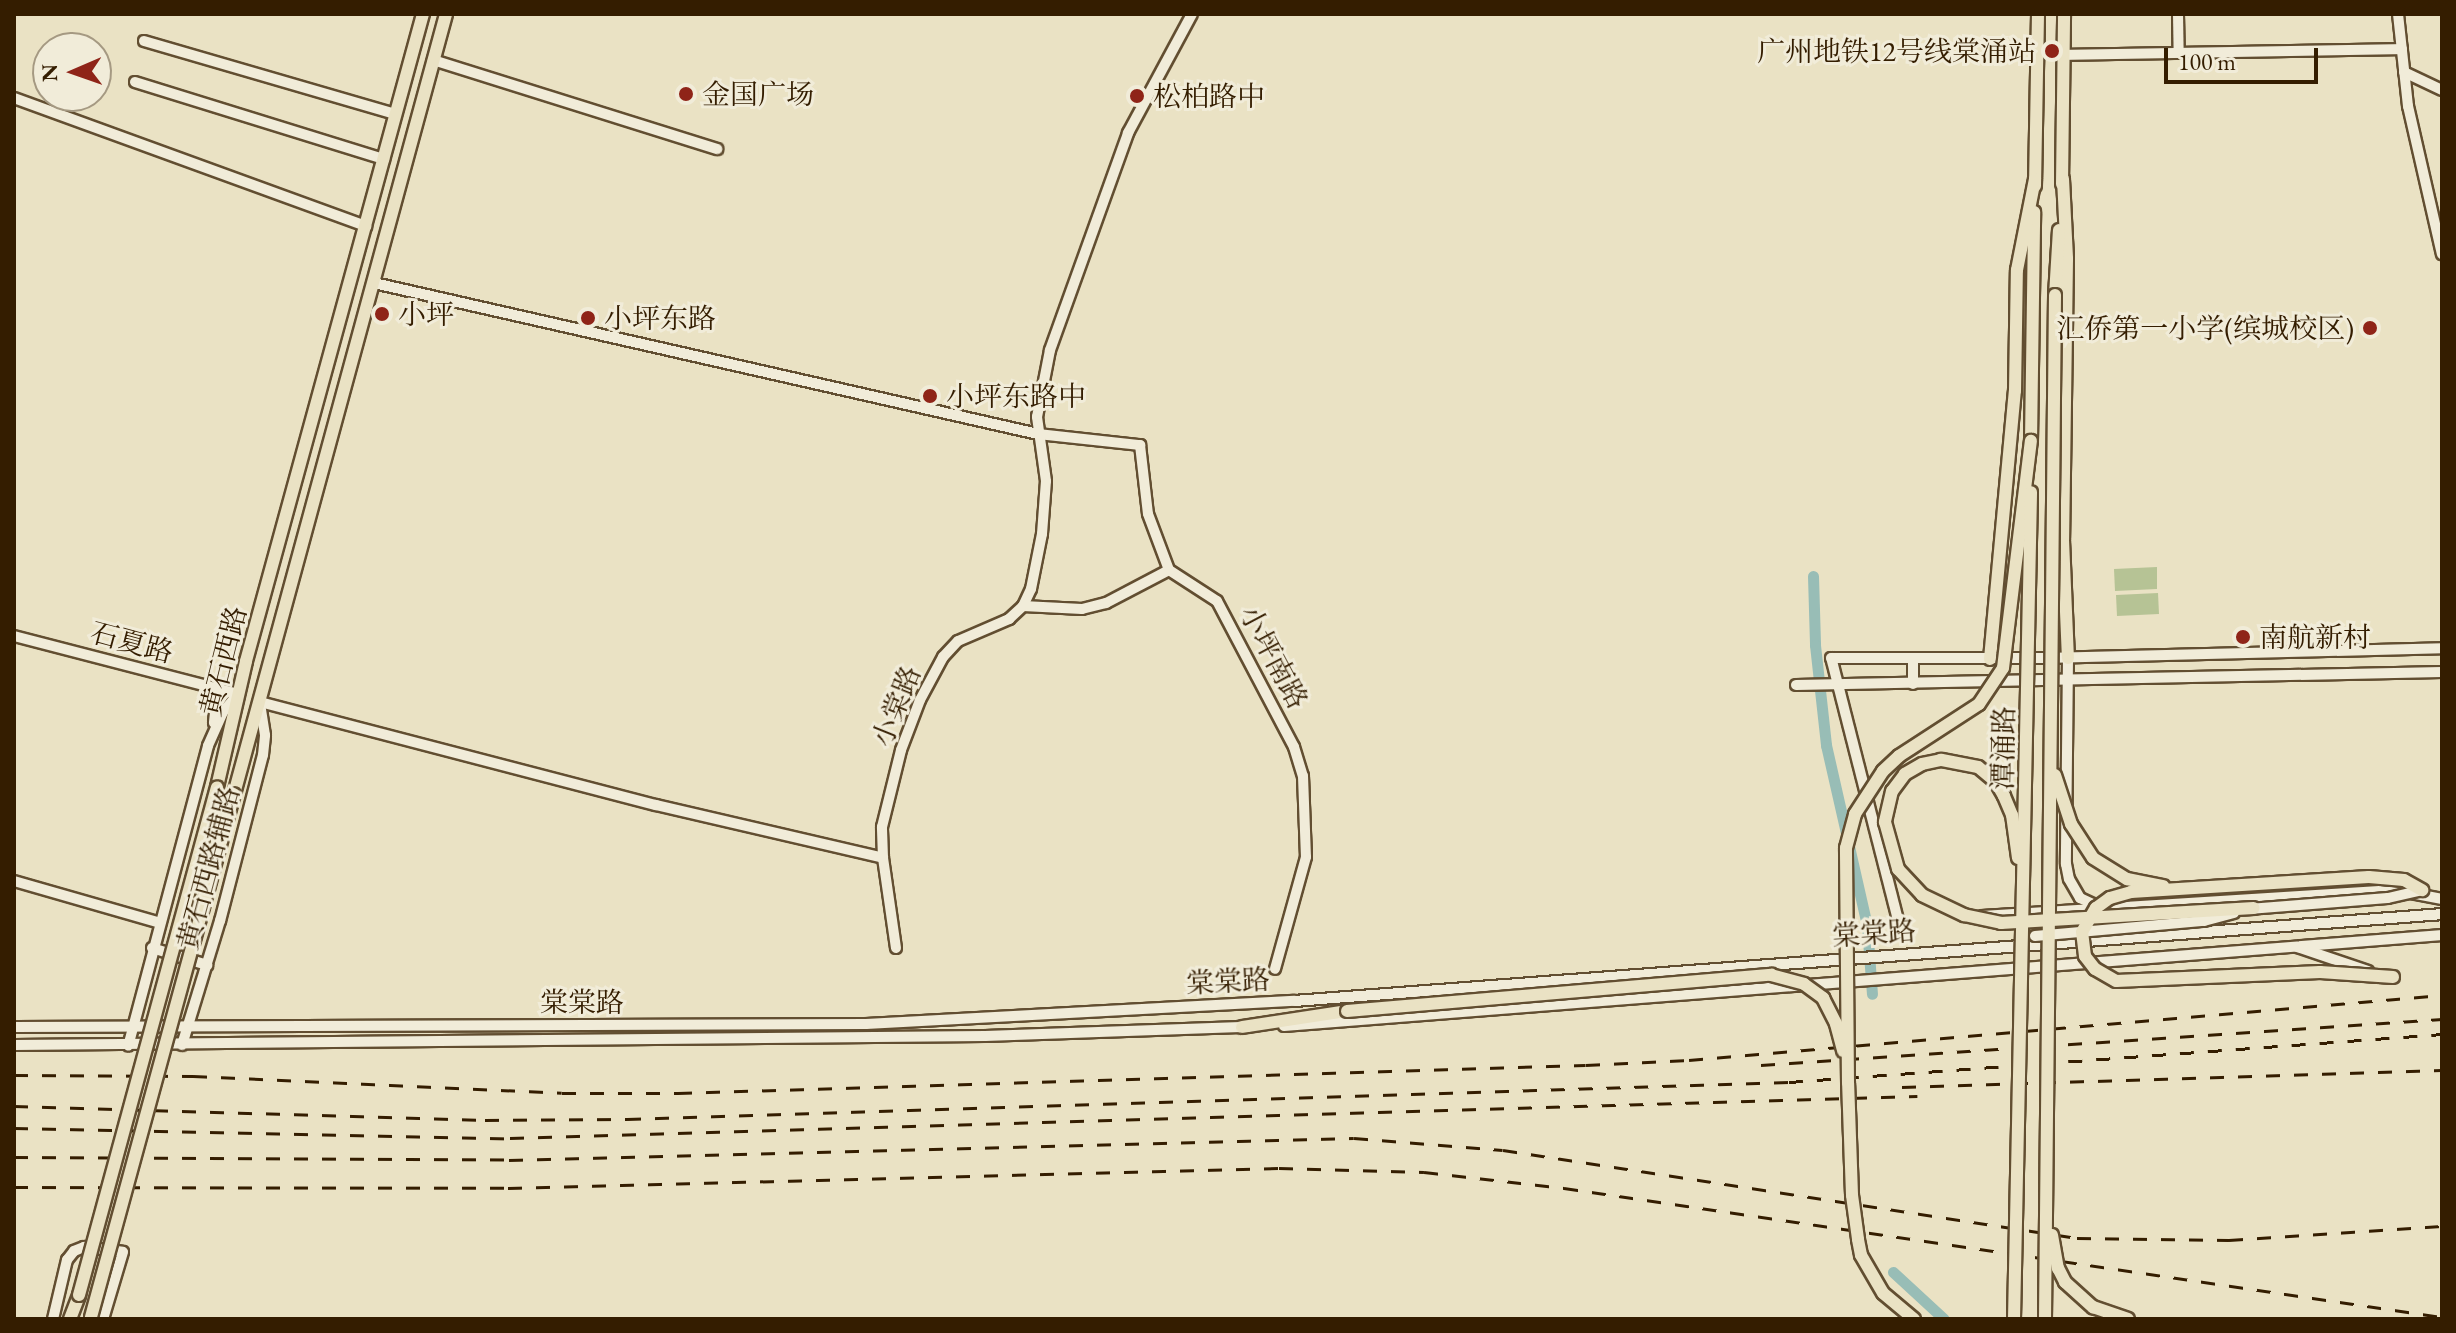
<!DOCTYPE html>
<html>
<head>
<meta charset="utf-8">
<style>
  body { margin:0 }
  #map { position:relative; width:2456px; height:1333px; overflow:hidden; background:#eae2c4; font-family:"EB Garamond","Noto Serif SC",serif }
  div>[style] { position:absolute }
  [style*='--x'] { left:calc(var(--x)*1px); top:calc(var(--y)*1px); width:calc(var(--w)*1px); rotate:calc(var(--a)*1deg) }
  .green>* { inset:0; background:#b6c395 }
  .canal>* { height:11px; margin:-5.5px; padding:0 5.5px; transform-origin:5.5px; border-radius:5.5px; background:#98bdb6 }
  .roads { filter:drop-shadow(2px 0 #624e31) drop-shadow(-2px 0 #624e31) drop-shadow(0 2px #624e31) drop-shadow(0 -2px #624e31) }
  .minor>* { height:10px; margin:-5px; padding:0 5px; transform-origin:5px; border-radius:5px; background:#f1ecd9 }
  .major>* { height:12px; margin:-6px; padding:0 6px; transform-origin:6px; border-radius:6px; background:#eae2c4 }
  .rail>* { height:3px; margin-top:-1.5px; transform-origin:0; background:repeating-linear-gradient(90deg,#341d00 0 14px,transparent 0 28px) }
  .bridges { filter:drop-shadow(2px 0 #624e31) drop-shadow(-2px 0 #624e31) drop-shadow(0 2px #624e31) drop-shadow(0 -2px #624e31) }
  .minor-bridge>* { height:10px; margin:-5px; padding:0 5px; transform-origin:5px; border-radius:5px; background:#f1ecd9 }
  .major-bridge>* { height:12px; margin:-6px; padding:0 6px; transform-origin:6px; border-radius:6px; background:#eae2c4 }
  .dots>* { width:22px; height:22px; translate:-50% -50%; box-sizing:border-box; border:4px solid #f1ecd9; border-radius:50% }
  span { translate:-50% -50%; white-space:nowrap; text-align:center; line-height:1.15; -webkit-text-stroke:6px #f1ecd9; paint-order:stroke }
  .poi-label { font-size:28px; color:#341d00 }
  .right { translate:-100% -50%; text-align:right }
  .left { translate:0 -50%; text-align:left }
  .street-label { font-size:28px; color:#341d00 }
  .frame { position:absolute; inset:0; border:16px solid #341d00; pointer-events:none }
  .north { position:absolute; left:32px; top:32px; width:80px; height:80px; box-sizing:border-box; background:#f1ecd9; border:2px solid #a59982; border-radius:50%; rotate:268deg; font-size:22px; font-weight:700; line-height:32px; text-align:center; color:#341d00 }
  .north::after { content:''; display:block; margin:auto; width:28px; height:36px; background:#8f2418; clip-path:polygon(50% 0,100% 100%,50% 72%,0 100%) }
  .scale { position:absolute; left:2164px; top:48px; width:154px; height:36px; box-sizing:border-box; border:4px solid #341d00; border-top:0; padding-left:10px; font-size:24px; line-height:28px; white-space:nowrap; color:#341d00; -webkit-text-stroke:6px #f1ecd9; paint-order:stroke }
</style>
</head>
<body>
<div id="map">
  <div class="green">
    <div style="clip-path:polygon(2157px 567px,2157px 589px,2115px 591px,2114px 569px)"></div>
    <div style="clip-path:polygon(2158px 593px,2159px 614px,2117px 616px,2116px 595px)"></div>
  </div>
  <div class="canal">
    <div style="--x:1813;--y:576;--w:69;--a:88.3"></div>
    <div style="--x:1815;--y:645;--w:101;--a:83.7"></div>
    <div style="--x:1826;--y:745;--w:186;--a:77.2"></div>
    <div style="--x:1867;--y:926;--w:68;--a:85.8"></div>
    <div style="--x:1893;--y:1272;--w:69;--a:42.7"></div>
  </div>
  <div class="roads">
    <div class="minor">
      <div style="--x:2178;--y:14;--w:39;--a:89"></div>
      <div style="--x:2398;--y:14;--w:93;--a:83.8"></div>
      <div style="--x:2408;--y:106;--w:152;--a:77.1"></div>
      <div style="--x:144;--y:41;--w:262;--a:16.2"></div>
      <div style="--x:2063;--y:55;--w:339;--a:-1"></div>
      <div style="--x:433;--y:60;--w:298;--a:17.4"></div>
      <div style="--x:2404;--y:72;--w:42;--a:25.3"></div>
      <div style="--x:135;--y:82;--w:261;--a:17.2"></div>
      <div style="--x:14;--y:98;--w:375;--a:20"></div>
      <div style="--x:374;--y:283;--w:681;--a:12.81"></div>
      <div style="--x:1038;--y:434;--w:103;--a:6.2"></div>
      <div style="--x:1140;--y:445;--w:69;--a:83.4"></div>
      <div style="--x:1148;--y:514;--w:60;--a:69.4"></div>
      <div style="--x:1169;--y:570;--w:57;--a:32.9"></div>
      <div style="--x:1217;--y:601;--w:165;--a:62.2"></div>
      <div style="--x:1294;--y:747;--w:30;--a:73"></div>
      <div style="--x:1303;--y:776;--w:81;--a:87.9"></div>
      <div style="--x:1306;--y:857;--w:116;--a:105.5"></div>
      <div style="--x:1023;--y:606;--w:59;--a:2.9"></div>
      <div style="--x:1082;--y:609;--w:25;--a:-14"></div>
      <div style="--x:1106;--y:603;--w:71;--a:-27.6"></div>
      <div style="--x:14;--y:636;--w:231;--a:14.5"></div>
      <div style="--x:238;--y:694;--w:23;--a:130"></div>
      <div style="--x:223;--y:712;--w:37;--a:114"></div>
      <div style="--x:208;--y:746;--w:310;--a:104.9"></div>
      <div style="--x:2068;--y:658;--w:206;--a:90.6"></div>
      <div style="--x:2066;--y:864;--w:15;--a:79"></div>
      <div style="--x:2069;--y:879;--w:22;--a:60"></div>
      <div style="--x:2080;--y:898;--w:19;--a:25"></div>
      <div style="--x:1913;--y:659;--w:25;--a:90"></div>
      <div style="--x:1796;--y:685;--w:646;--a:-1.15"></div>
      <div style="--x:207;--y:687;--w:18;--a:61"></div>
      <div style="--x:216;--y:703;--w:20;--a:96"></div>
      <div style="--x:14;--y:881;--w:152;--a:16"></div>
      <div style="--x:1982;--y:916;--w:414;--a:-3.6"></div>
      <div style="--x:2395;--y:890;--w:48;--a:10.8"></div>
      <div style="--x:1898;--y:920;--w:270;--a:-104.3"></div>
      <div style="--x:1831;--y:658;--w:214;--a:0"></div>
      <div style="--x:2045;--y:658;--w:397;--a:-1.4"></div>
      <div style="--x:2297;--y:947;--w:75;--a:18.7"></div>
      <div style="--x:152;--y:948;--w:58;--a:17.2"></div>
      <div style="--x:896;--y:948;--w:91;--a:-98.2"></div>
      <div style="--x:883;--y:858;--w:31;--a:-92"></div>
      <div style="--x:882;--y:827;--w:79;--a:-76.1"></div>
      <div style="--x:901;--y:750;--w:53;--a:-69.2"></div>
      <div style="--x:920;--y:700;--w:49;--a:-61.9"></div>
      <div style="--x:943;--y:657;--w:22;--a:-47"></div>
      <div style="--x:958;--y:641;--w:56;--a:-23.3"></div>
      <div style="--x:1009;--y:619;--w:19;--a:-43"></div>
      <div style="--x:1023;--y:606;--w:19;--a:-65"></div>
      <div style="--x:1031;--y:589;--w:56;--a:-78.7"></div>
      <div style="--x:1042;--y:534;--w:53;--a:-85.7"></div>
      <div style="--x:1046;--y:481;--w:65;--a:-98"></div>
      <div style="--x:1037;--y:417;--w:68;--a:-79"></div>
      <div style="--x:1050;--y:350;--w:231;--a:-70.2"></div>
      <div style="--x:1128;--y:133;--w:135;--a:-61.7"></div>
      <div style="--x:1284;--y:1026;--w:1162;--a:-4.49"></div>
      <div style="--x:14;--y:1027;--w:852;--a:-0.2"></div>
      <div style="--x:866;--y:1024;--w:429;--a:-3.1"></div>
      <div style="--x:1294;--y:1001;--w:1151;--a:-4.33"></div>
      <div style="--x:14;--y:1045;--w:971;--a:-0.53"></div>
      <div style="--x:985;--y:1036;--w:263;--a:-2"></div>
      <div style="--x:182;--y:1045;--w:130;--a:-73"></div>
      <div style="--x:220;--y:921;--w:171;--a:-75.5"></div>
      <div style="--x:263;--y:755;--w:20;--a:-84"></div>
      <div style="--x:265;--y:735;--w:33;--a:-99"></div>
      <div style="--x:260;--y:702;--w:409;--a:14.6"></div>
      <div style="--x:656;--y:805;--w:233;--a:13.1"></div>
      <div style="--x:53;--y:1319;--w:61;--a:-76.7"></div>
      <div style="--x:67;--y:1260;--w:11;--a:-52"></div>
      <div style="--x:74;--y:1251;--w:11;--a:-22"></div>
      <div style="--x:84;--y:1247;--w:39;--a:7"></div>
      <div style="--x:123;--y:1252;--w:70;--a:106.6"></div>
    </div>
    <div class="major">
      <div style="--x:2063;--y:179;--w:80;--a:87.1"></div>
      <div style="--x:2067;--y:259;--w:281;--a:90.8"></div>
      <div style="--x:2063;--y:540;--w:118;--a:87.6"></div>
      <div style="--x:2062;--y:184;--w:170;--a:-89.3"></div>
      <div style="--x:2035;--y:186;--w:172;--a:-89"></div>
      <div style="--x:2055;--y:295;--w:65;--a:-86.5"></div>
      <div style="--x:2031;--y:441;--w:229;--a:-89.2"></div>
      <div style="--x:1990;--y:659;--w:269;--a:-84.7"></div>
      <div style="--x:2015;--y:391;--w:121;--a:-89.1"></div>
      <div style="--x:2017;--y:270;--w:93;--a:-78.8"></div>
      <div style="--x:217;--y:787;--w:129;--a:-77"></div>
      <div style="--x:246;--y:661;--w:671;--a:-74.7"></div>
      <div style="--x:234;--y:794;--w:808;--a:-74.79"></div>
      <div style="--x:1242;--y:1027;--w:106;--a:-8.7"></div>
      <div style="--x:70;--y:1319;--w:26;--a:-69"></div>
    </div>
  </div>
  <div class="rail">
    <div style="--x:1761;--y:1065;--w:683;--a:-3.86"></div>
    <div style="--x:14;--y:1075;--w:179;--a:0.3"></div>
    <div style="--x:193;--y:1076;--w:369;--a:2.6"></div>
    <div style="--x:562;--y:1093;--w:116;--a:0"></div>
    <div style="--x:678;--y:1093;--w:908;--a:-1.77"></div>
    <div style="--x:1586;--y:1065;--w:103;--a:-2.8"></div>
    <div style="--x:1689;--y:1060;--w:756;--a:-4.93"></div>
    <div style="--x:1902;--y:1087;--w:540;--a:-1.8"></div>
    <div style="--x:14;--y:1106;--w:471;--a:1.7"></div>
    <div style="--x:485;--y:1120;--w:142;--a:-0.4"></div>
    <div style="--x:627;--y:1119;--w:1163;--a:-1.82"></div>
    <div style="--x:1789;--y:1082;--w:655;--a:-4.2"></div>
    <div style="--x:14;--y:1128;--w:496;--a:1.2"></div>
    <div style="--x:510;--y:1138;--w:1408;--a:-1.71"></div>
    <div style="--x:14;--y:1157;--w:495;--a:0.3"></div>
    <div style="--x:509;--y:1160;--w:845;--a:-1.49"></div>
    <div style="--x:1354;--y:1138;--w:149;--a:4.6"></div>
    <div style="--x:1503;--y:1150;--w:581;--a:8.72"></div>
    <div style="--x:2077;--y:1238;--w:152;--a:0.8"></div>
    <div style="--x:2229;--y:1240;--w:213;--a:-3.8"></div>
    <div style="--x:14;--y:1187;--w:494;--a:0.1"></div>
    <div style="--x:508;--y:1188;--w:771;--a:-1.49"></div>
    <div style="--x:1279;--y:1168;--w:145;--a:1.6"></div>
    <div style="--x:1424;--y:1172;--w:141;--a:6.5"></div>
    <div style="--x:1564;--y:1188;--w:887;--a:8.36"></div>
  </div>
  <div class="bridges">
    <div class="minor-bridge">
      <div style="--x:2249;--y:909;--w:139;--a:-4.5"></div>
      <div style="--x:2388;--y:898;--w:35;--a:-13"></div>
      <div style="--x:2035;--y:936;--w:170;--a:-5.1"></div>
      <div style="--x:2204;--y:921;--w:31;--a:-15"></div>
    </div>
    <div class="major-bridge">
      <div style="--x:2055;--y:775;--w:52;--a:71.9"></div>
      <div style="--x:2071;--y:824;--w:40;--a:57.1"></div>
      <div style="--x:2093;--y:858;--w:40;--a:32"></div>
      <div style="--x:2127;--y:879;--w:37;--a:11"></div>
      <div style="--x:2018;--y:858;--w:43;--a:-97.9"></div>
      <div style="--x:2012;--y:815;--w:21;--a:-113"></div>
      <div style="--x:2004;--y:796;--w:16;--a:-120"></div>
      <div style="--x:1996;--y:782;--w:23;--a:-140"></div>
      <div style="--x:1978;--y:767;--w:38;--a:-169"></div>
      <div style="--x:1941;--y:760;--w:19;--a:168"></div>
      <div style="--x:1922;--y:764;--w:20;--a:150"></div>
      <div style="--x:1905;--y:774;--w:21;--a:127"></div>
      <div style="--x:1892;--y:791;--w:32;--a:103"></div>
      <div style="--x:1885;--y:822;--w:49;--a:74.5"></div>
      <div style="--x:1898;--y:869;--w:35;--a:47"></div>
      <div style="--x:1922;--y:895;--w:47;--a:25.5"></div>
      <div style="--x:1964;--y:915;--w:38;--a:12"></div>
      <div style="--x:2001;--y:923;--w:253;--a:-3.4"></div>
      <div style="--x:2393;--y:977;--w:73;--a:-176.1"></div>
      <div style="--x:2320;--y:972;--w:204;--a:177.5"></div>
      <div style="--x:2116;--y:981;--w:24;--a:-150"></div>
      <div style="--x:2095;--y:969;--w:16;--a:-128"></div>
      <div style="--x:2085;--y:956;--w:24;--a:-97"></div>
      <div style="--x:2082;--y:932;--w:28;--a:-60"></div>
      <div style="--x:2096;--y:908;--w:17;--a:-36"></div>
      <div style="--x:2110;--y:898;--w:22;--a:-16"></div>
      <div style="--x:2131;--y:892;--w:238;--a:-3.6"></div>
      <div style="--x:2369;--y:877;--w:35;--a:5"></div>
      <div style="--x:2404;--y:880;--w:21;--a:29"></div>
      <div style="--x:1347;--y:1011;--w:426;--a:-4.9"></div>
      <div style="--x:1771;--y:975;--w:34;--a:15"></div>
      <div style="--x:1804;--y:984;--w:24;--a:36"></div>
      <div style="--x:1823;--y:998;--w:29;--a:63"></div>
      <div style="--x:1836;--y:1024;--w:28;--a:75"></div>
      <div style="--x:2052;--y:1235;--w:34;--a:80"></div>
      <div style="--x:2058;--y:1268;--w:16;--a:63"></div>
      <div style="--x:2065;--y:1282;--w:38;--a:42"></div>
      <div style="--x:2093;--y:1307;--w:37;--a:19"></div>
      <div style="--x:79;--y:1295;--w:526;--a:-74.8"></div>
      <div style="--x:91;--y:1317;--w:542;--a:-74.71"></div>
      <div style="--x:1914;--y:1319;--w:40;--a:-140"></div>
      <div style="--x:1883;--y:1293;--w:44;--a:-120.1"></div>
      <div style="--x:1861;--y:1255;--w:16;--a:-101"></div>
      <div style="--x:1858;--y:1239;--w:44;--a:-97.8"></div>
      <div style="--x:1852;--y:1195;--w:112;--a:-92"></div>
      <div style="--x:1848;--y:1083;--w:235;--a:-90.5"></div>
      <div style="--x:1846;--y:848;--w:35;--a:-75"></div>
      <div style="--x:1855;--y:814;--w:51;--a:-56.9"></div>
      <div style="--x:1883;--y:771;--w:22;--a:-43"></div>
      <div style="--x:1899;--y:756;--w:95;--a:-33"></div>
      <div style="--x:1979;--y:704;--w:43;--a:-56.3"></div>
      <div style="--x:2003;--y:668;--w:229;--a:-83"></div>
      <div style="--x:2014;--y:1319;--w:827;--a:-88.82"></div>
      <div style="--x:2045;--y:1319;--w:1024;--a:-89.44"></div>
    </div>
  </div>
  <div class="dots">
    <div style="left:2052px;top:51px;background:#8f2418"></div>
    <div style="left:686px;top:94px;background:#8f2418"></div>
    <div style="left:1137px;top:96px;background:#8f2418"></div>
    <div style="left:382px;top:314px;background:#8f2418"></div>
    <div style="left:588px;top:318px;background:#8f2418"></div>
    <div style="left:2370px;top:328px;background:#8f2418"></div>
    <div style="left:930px;top:396px;background:#8f2418"></div>
    <div style="left:2243px;top:637px;background:#8f2418"></div>
  </div>
  <div class="poi-label">
    <span class="right" style="left:2036px;top:51px">广州地铁12号线棠涌站</span>
    <span class="left" style="left:702px;top:94px">金国广场</span>
    <span class="left" style="left:1153px;top:96px">松柏路中</span>
    <span class="left" style="left:398px;top:314px">小坪</span>
    <span class="left" style="left:604px;top:318px">小坪东路</span>
    <span class="right" style="left:2354px;top:328px">汇侨第一小学(缤城校区)</span>
    <span class="left" style="left:946px;top:396px">小坪东路中</span>
    <span class="left" style="left:2259px;top:637px">南航新村</span>
  </div>
  <div class="street-label">
    <span style="left:132px;top:642px;rotate:15deg">石夏路</span>
    <span style="left:1274px;top:657px;rotate:62deg">小坪南路</span>
    <span style="left:223px;top:661px;rotate:-76deg">黄石西路</span>
    <span style="left:896px;top:706px;rotate:-68deg">小棠路</span>
    <span style="left:2003px;top:748px;rotate:-89deg">潭涌路</span>
    <span style="left:208px;top:868px;rotate:-75deg">黄石西路辅路</span>
    <span style="left:1874px;top:933px;rotate:-4deg">棠棠路</span>
    <span style="left:1228px;top:981px;rotate:-3deg">棠棠路</span>
    <span style="left:582px;top:1002px">棠棠路</span>
  </div>
  <div class="frame"></div>
  <div class="north">N</div>
  <div class="scale">100 m</div>
</div>
</body>
</html>
